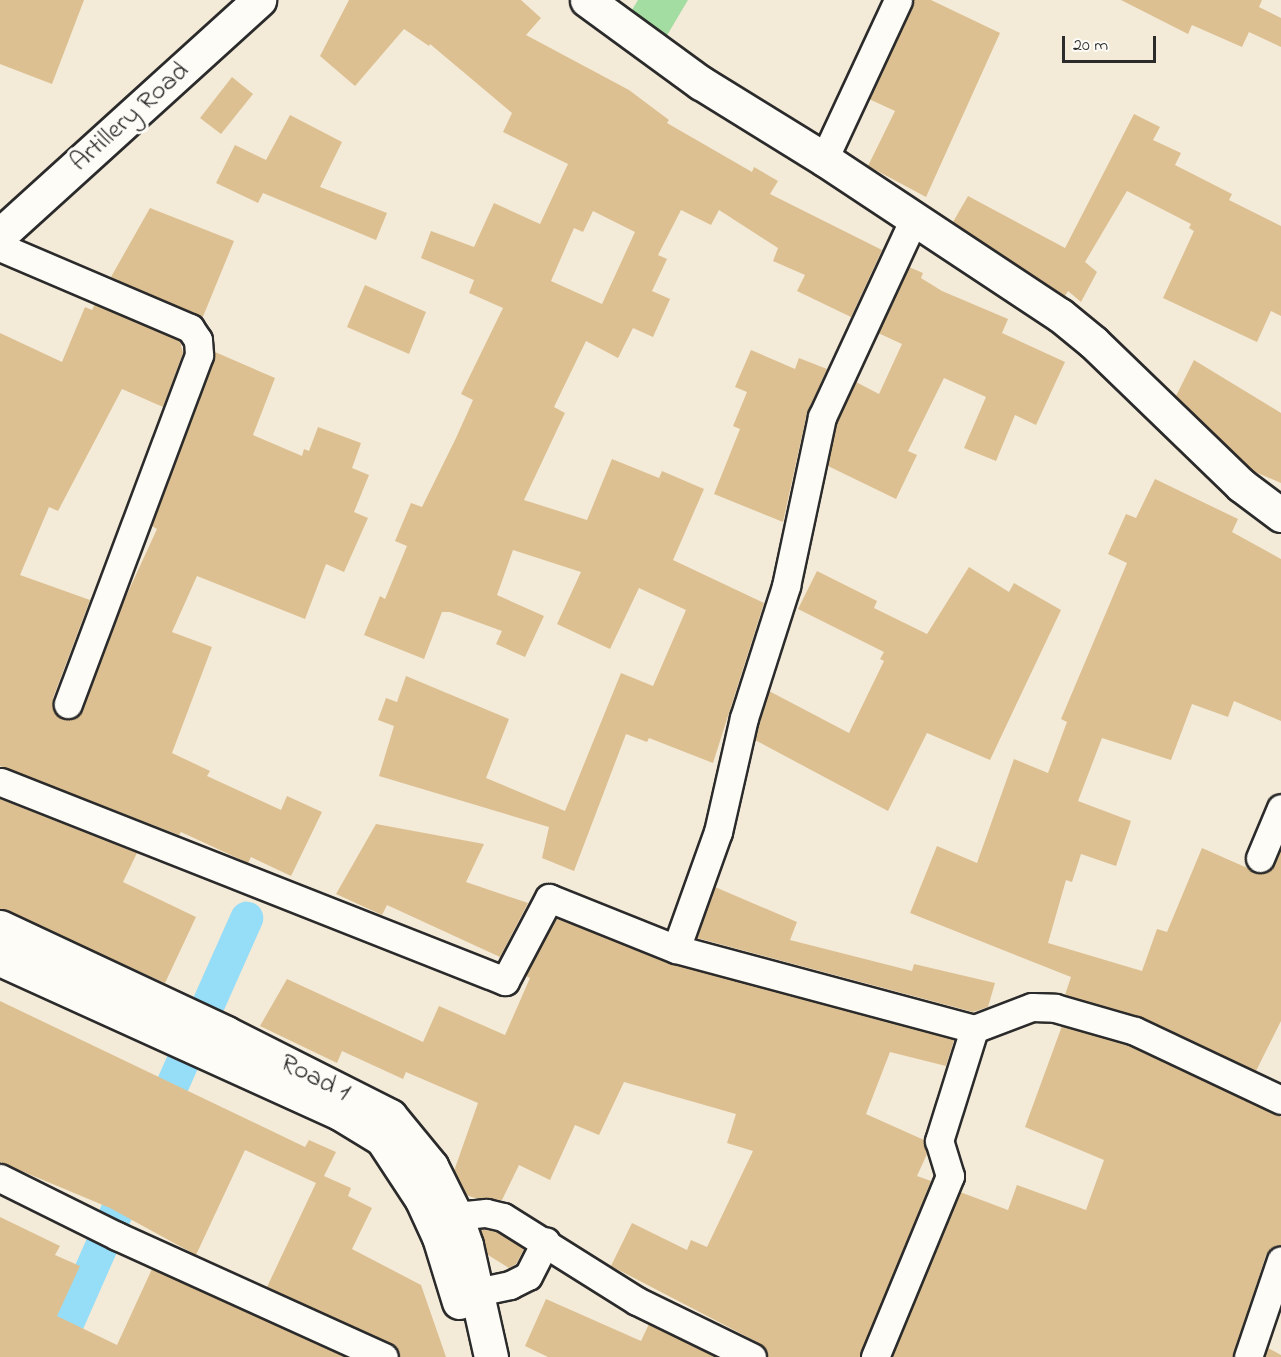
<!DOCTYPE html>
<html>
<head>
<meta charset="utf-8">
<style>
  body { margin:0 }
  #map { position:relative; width:1281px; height:1357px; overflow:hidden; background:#f3ead8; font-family:"Indie Flower",sans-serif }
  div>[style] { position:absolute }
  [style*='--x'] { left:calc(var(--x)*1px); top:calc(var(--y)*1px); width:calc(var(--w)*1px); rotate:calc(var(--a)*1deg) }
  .green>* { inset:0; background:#a4dda2 }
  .canal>* { height:33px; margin:-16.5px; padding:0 16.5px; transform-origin:16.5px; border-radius:16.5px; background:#96ddf8 }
  .building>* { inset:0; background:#ddc091 }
  .roads { filter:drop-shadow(2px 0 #2b2b2b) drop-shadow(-2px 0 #2b2b2b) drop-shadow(0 2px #2b2b2b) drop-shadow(0 -2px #2b2b2b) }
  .minor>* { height:27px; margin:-13.5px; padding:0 13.5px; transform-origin:13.5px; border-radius:13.5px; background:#fdfcf7 }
  .tertiary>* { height:33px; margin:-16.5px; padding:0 16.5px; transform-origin:16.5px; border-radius:16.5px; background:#fdfcf7 }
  span { translate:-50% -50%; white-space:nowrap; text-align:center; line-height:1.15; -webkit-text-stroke:6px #fdfcf7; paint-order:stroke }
  .street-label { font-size:27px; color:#2b2b2b }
  .scale { position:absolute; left:1062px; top:36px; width:94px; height:27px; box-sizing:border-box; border:3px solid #2b2b2b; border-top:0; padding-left:8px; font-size:18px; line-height:21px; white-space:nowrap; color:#2b2b2b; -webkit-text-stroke:4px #fdfcf7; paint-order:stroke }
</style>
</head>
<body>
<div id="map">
  <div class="green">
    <div style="clip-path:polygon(638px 0,688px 0,666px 37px,629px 15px)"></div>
  </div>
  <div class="canal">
    <div style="--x:154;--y:1125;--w:227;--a:-66"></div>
    <div style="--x:52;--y:1357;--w:206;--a:-66.2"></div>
  </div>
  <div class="building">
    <div style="clip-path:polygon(0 0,84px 0,52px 84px,0 64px)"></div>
    <div style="clip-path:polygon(evenodd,349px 0,521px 0,541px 18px,526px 35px,629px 90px,669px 120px,667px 123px,752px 172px,754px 167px,778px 181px,770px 194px,882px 250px,851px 317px,797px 291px,805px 275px,773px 261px,778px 248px,719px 210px,711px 225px,681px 210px,658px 255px,667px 259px,652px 291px,670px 299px,653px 337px,633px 328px,618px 358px,586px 341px,554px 407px,565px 413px,524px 500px,587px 520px,612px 459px,659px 478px,662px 471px,704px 489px,673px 560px,764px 603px,713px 763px,649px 738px,647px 742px,626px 734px,574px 871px,542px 858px,549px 827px,379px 776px,394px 726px,378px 720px,386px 698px,397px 702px,406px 676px,509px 719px,486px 778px,565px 811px,621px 673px,653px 686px,686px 610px,639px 588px,610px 649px,557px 624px,581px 572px,513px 550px,497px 595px,544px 616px,525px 657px,496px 644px,502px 631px,450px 612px,442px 612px,424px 659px,364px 635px,380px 596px,385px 599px,407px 546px,395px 541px,411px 503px,422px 507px,456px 438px,473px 400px,461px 394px,503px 308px,469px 293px,474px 280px,421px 258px,431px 231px,474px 247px,494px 203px,540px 224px,568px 164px,503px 132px,512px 113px,430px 44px,429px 46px,404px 29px,355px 86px,320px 56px,349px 0,593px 211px,635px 232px,602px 304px,551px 281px,574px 228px,583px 232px,593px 211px)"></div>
    <div style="clip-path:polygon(914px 0,931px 0,1000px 33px,926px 197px,868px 166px,895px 111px,869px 99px)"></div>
    <div style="clip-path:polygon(1121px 0,1262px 0,1259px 7px,1281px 18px,1281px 47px,1249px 32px,1242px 47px,1192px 25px,1188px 34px)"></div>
    <div style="clip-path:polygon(232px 77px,253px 94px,221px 134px,200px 118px)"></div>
    <div style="clip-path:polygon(1134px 114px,1160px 127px,1153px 140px,1181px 153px,1175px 165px,1232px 194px,1229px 200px,1281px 226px,1281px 316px,1271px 311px,1257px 342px,1163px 298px,1194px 231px,1189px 228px,1191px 224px,1127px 191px,1085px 262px,1097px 272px,1081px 302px,1068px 291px,1065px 296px,953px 222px,968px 196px,1065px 248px)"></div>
    <div style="clip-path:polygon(290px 115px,342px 142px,320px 187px,387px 213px,376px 240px,263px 193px,258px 203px,216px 183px,235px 145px,266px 160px)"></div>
    <div style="clip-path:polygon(150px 208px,234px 241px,202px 319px,111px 277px)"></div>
    <div style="clip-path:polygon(909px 267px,923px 273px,921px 278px,942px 291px,1008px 319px,1002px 333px,1065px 362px,1036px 425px,1015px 415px,996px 461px,964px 448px,986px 397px,944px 378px,908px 451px,917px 455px,896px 499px,828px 466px,837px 422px,856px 382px,879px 394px,902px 344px,878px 333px)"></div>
    <div style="clip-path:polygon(365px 285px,426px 312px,409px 354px,347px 327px)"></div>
    <div style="clip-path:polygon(95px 304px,180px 341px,183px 353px,163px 407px,122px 389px,58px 511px,49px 507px,20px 575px,90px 600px,53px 698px,53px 707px,62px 718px,71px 719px,83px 710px,122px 605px,157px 529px,152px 526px,215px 352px,275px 378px,253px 435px,302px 456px,304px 449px,309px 451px,318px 427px,361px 443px,352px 468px,369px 475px,354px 512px,368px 518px,344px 572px,326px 564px,305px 619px,197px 576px,172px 632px,212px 647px,172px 753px,210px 771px,207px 776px,281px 810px,287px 796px,322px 812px,291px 876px,251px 857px,248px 863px,181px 832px,179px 835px,0 766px,0 333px,62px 362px,85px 307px,92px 310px)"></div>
    <div style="clip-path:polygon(751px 350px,795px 369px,799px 358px,827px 369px,807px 413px,783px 522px,714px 494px,740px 429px,733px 426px,747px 392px,735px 387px)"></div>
    <div style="clip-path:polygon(1194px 360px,1281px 413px,1281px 483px,1253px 471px,1176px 396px)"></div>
    <div style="clip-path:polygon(1155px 479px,1238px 519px,1232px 532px,1281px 559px,1281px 721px,1234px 701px,1228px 717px,1192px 704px,1171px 760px,1102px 738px,1078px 801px,1131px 821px,1116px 866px,1081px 854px,1072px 882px,1066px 880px,1048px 943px,1142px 971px,1157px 929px,1167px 932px,1202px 848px,1261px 874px,1270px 870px,1281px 849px,1281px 1021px,1256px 1071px,1142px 1017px,1065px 995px,1071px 977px,910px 913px,937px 846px,977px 863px,1014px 759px,1048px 773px,1067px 722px,1061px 719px,1127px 563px,1108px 554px,1126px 514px,1136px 518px)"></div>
    <div style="clip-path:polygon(969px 567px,1009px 592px,1014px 583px,1061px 610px,990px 760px,927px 733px,888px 811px,755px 740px,769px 691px,849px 733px,884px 661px,880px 659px,884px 652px,798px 609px,817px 571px,877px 601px,874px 608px,927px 634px)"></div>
    <div style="clip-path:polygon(0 799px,137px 853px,123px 882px,196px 917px,165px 983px,0 909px)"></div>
    <div style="clip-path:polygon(376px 824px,484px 844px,466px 882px,528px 903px,500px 957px,387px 905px,382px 915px,336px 894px)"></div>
    <div style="clip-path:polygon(715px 887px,797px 922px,790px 940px,912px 971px,914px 964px,995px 983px,988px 1007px,973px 1012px,697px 938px)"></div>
    <div style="clip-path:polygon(556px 918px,672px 964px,954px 1040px,946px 1066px,890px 1052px,866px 1114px,924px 1140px,927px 1154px,917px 1176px,931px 1181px,860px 1357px,768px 1357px,759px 1343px,611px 1266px,632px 1223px,687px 1250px,691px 1240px,707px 1247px,753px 1151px,727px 1143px,736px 1114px,624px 1082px,599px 1135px,575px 1125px,550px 1180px,519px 1165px,502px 1200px,475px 1198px,466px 1195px,454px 1171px,478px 1103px,406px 1072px,403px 1079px,342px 1051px,337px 1063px,260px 1026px,287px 979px,423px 1042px,439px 1006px,505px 1035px,530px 978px,526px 976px)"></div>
    <div style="clip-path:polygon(0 1001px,305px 1147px,309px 1140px,336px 1152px,324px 1176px,351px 1188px,348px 1196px,372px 1208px,352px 1249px,421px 1285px,446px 1357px,399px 1357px,390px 1343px,267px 1287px,316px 1183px,245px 1150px,196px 1255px,110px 1208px,0 1162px)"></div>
    <div style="clip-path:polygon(1062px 1026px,1129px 1046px,1281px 1117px,1281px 1245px,1271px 1248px,1266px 1255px,1233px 1357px,892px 1357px,960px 1192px,1008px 1210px,1017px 1185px,1086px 1210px,1104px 1160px,1025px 1127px)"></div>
    <div style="clip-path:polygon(0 1217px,60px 1246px,55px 1255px,80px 1266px,57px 1316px,117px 1345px,152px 1269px,346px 1357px,0 1357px)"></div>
    <div style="clip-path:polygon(480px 1229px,497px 1232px,524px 1249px,516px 1264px,509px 1268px,488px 1255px)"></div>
    <div style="clip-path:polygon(546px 1299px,641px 1341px,649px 1324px,716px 1357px,548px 1357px,525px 1346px)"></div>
    <div style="clip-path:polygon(1268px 1348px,1281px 1355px,1281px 1357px,1265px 1357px)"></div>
  </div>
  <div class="roads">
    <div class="minor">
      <div style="--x:824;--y:159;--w:175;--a:-65"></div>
      <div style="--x:0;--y:247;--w:207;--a:23.1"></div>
      <div style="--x:190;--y:328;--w:14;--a:56"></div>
      <div style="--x:198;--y:340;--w:15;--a:86"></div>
      <div style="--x:199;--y:355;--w:373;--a:110.6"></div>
      <div style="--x:1;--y:782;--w:542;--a:21.55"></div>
      <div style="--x:505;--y:981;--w:94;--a:-62.1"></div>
      <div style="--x:549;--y:898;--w:137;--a:21.9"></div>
      <div style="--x:676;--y:949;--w:309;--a:15"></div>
      <div style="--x:974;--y:1029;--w:62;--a:-20.8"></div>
      <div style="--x:1032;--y:1007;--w:23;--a:2"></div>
      <div style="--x:1055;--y:1008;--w:83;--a:16"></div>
      <div style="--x:1135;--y:1031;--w:161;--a:25.3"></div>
      <div style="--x:1260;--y:858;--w:54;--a:-67.2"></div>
      <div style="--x:676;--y:949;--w:124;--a:-70.3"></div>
      <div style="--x:718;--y:832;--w:117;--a:-77.2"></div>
      <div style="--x:744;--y:718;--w:139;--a:-72.3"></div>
      <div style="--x:786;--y:586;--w:173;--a:-78"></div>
      <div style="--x:822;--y:417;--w:218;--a:-65.1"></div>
      <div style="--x:0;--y:1178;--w:131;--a:26.4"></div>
      <div style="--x:117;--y:1236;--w:293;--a:24.4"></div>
      <div style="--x:456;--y:1216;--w:30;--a:-6"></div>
      <div style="--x:486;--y:1213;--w:17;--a:13"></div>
      <div style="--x:503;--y:1217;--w:158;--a:32.1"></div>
      <div style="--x:637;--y:1301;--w:128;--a:26"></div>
      <div style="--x:477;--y:1292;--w:34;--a:-12"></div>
      <div style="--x:510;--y:1285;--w:20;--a:-27"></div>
      <div style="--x:528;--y:1276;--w:39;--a:-63"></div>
      <div style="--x:875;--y:1357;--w:196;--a:-67.5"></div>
      <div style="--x:950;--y:1176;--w:37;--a:-107"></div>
      <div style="--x:939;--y:1141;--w:117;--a:-72.6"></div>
      <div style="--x:1248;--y:1357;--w:102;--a:-71.2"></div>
    </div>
    <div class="tertiary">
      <div style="--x:587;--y:0;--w:141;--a:36.1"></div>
      <div style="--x:701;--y:83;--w:145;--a:31.7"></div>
      <div style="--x:824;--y:159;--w:283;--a:33.5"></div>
      <div style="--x:1060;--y:315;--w:43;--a:39.3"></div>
      <div style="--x:1093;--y:342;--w:206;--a:44"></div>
      <div style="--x:1241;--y:485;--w:50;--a:36.9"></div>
      <div style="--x:0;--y:235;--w:350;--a:-42.2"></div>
      <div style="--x:0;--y:927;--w:250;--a:25.1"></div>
      <div style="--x:226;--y:1033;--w:184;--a:26.8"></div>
      <div style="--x:390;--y:1116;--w:65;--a:50.6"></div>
      <div style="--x:431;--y:1166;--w:56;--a:63.4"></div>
      <div style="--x:456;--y:1216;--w:31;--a:71"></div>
      <div style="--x:466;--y:1245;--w:115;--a:77.4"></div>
      <div style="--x:0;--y:959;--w:375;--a:24.4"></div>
      <div style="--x:341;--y:1114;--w:48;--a:31.4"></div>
      <div style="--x:382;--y:1139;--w:73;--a:56.7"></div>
      <div style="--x:422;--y:1200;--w:41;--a:65.3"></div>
      <div style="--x:439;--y:1237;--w:68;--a:72.9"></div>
    </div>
  </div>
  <div class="street-label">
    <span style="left:130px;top:117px;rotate:-42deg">Artillery Road</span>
    <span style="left:315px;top:1078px;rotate:27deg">Road 1</span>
  </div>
  <div class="scale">20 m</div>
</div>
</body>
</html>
